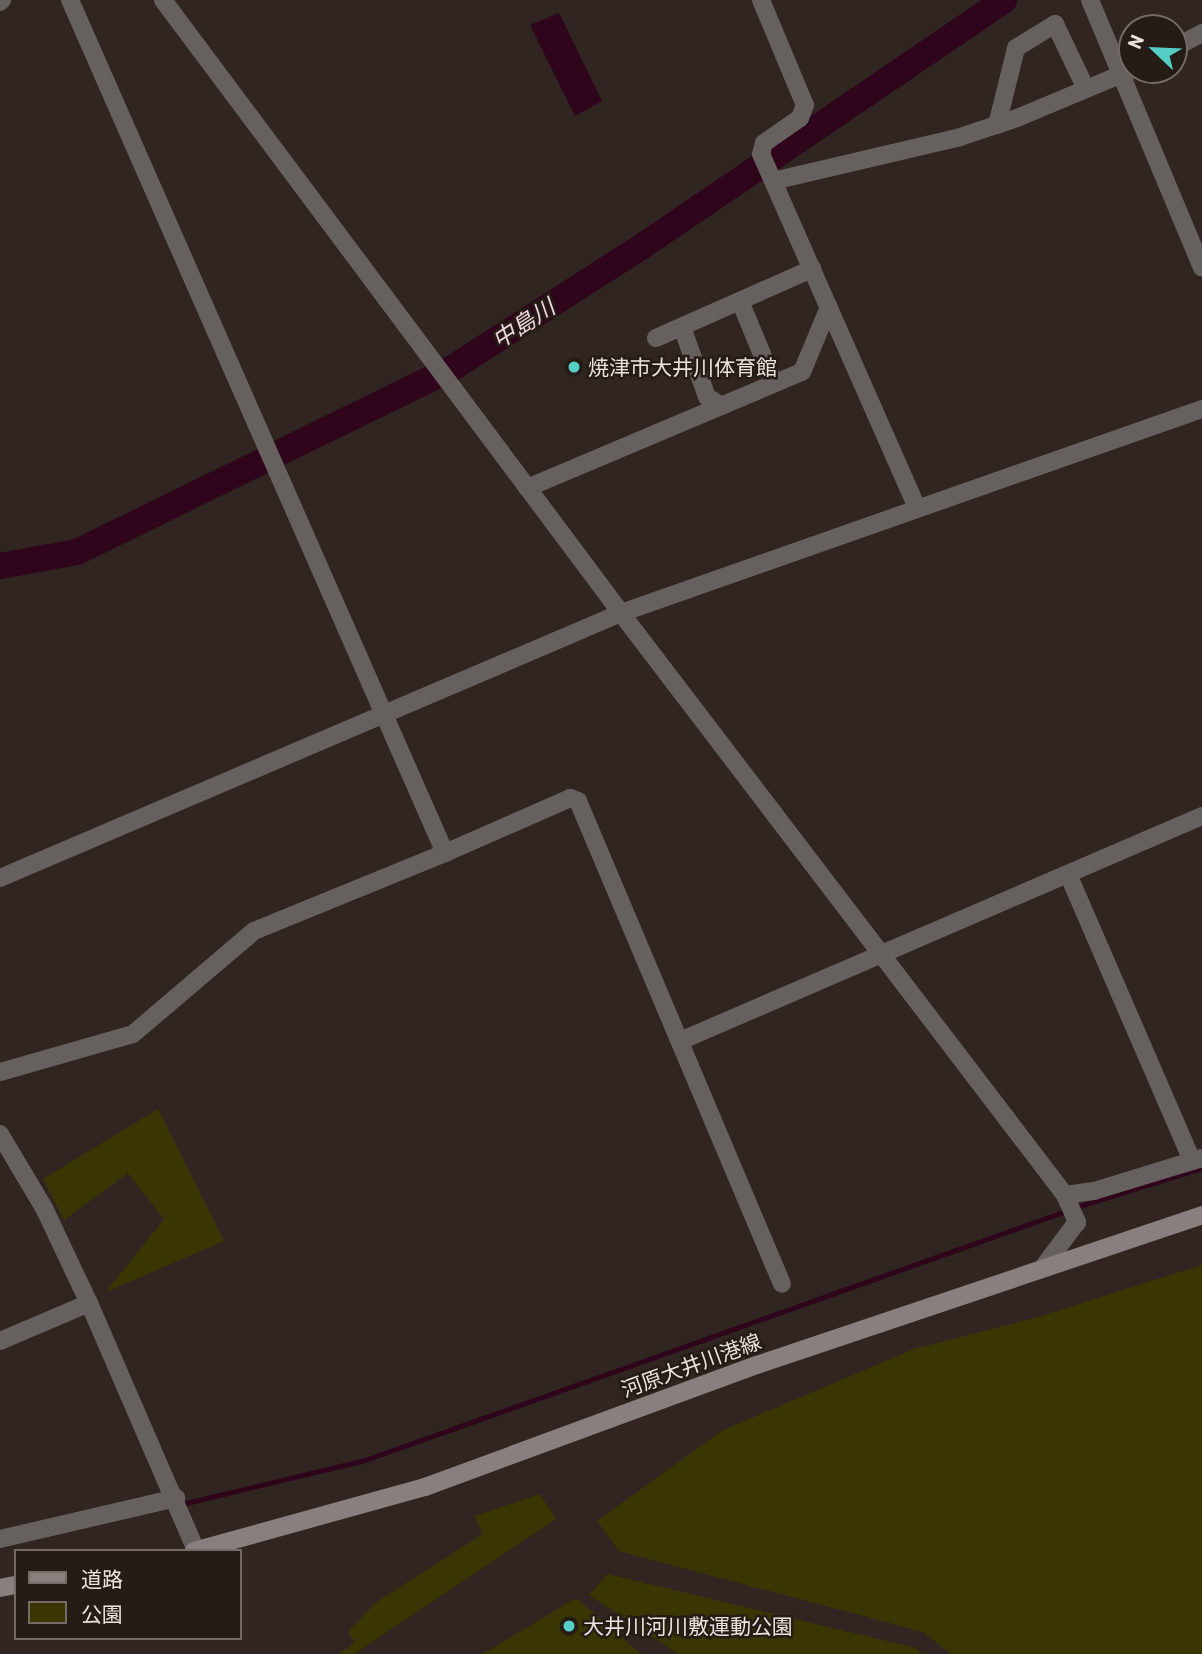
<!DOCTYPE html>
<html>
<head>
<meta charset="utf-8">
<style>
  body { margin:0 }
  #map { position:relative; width:1202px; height:1654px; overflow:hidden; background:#302520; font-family:Barlow,"Noto Sans JP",sans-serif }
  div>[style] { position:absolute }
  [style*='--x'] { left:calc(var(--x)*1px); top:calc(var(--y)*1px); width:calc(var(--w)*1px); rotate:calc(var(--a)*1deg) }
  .green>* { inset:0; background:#3a3603 }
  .water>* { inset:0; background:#2e051a }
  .stream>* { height:4.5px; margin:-2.25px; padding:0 2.25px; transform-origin:2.25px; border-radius:2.25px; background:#2e051a }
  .river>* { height:26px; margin:-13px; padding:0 13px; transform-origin:13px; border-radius:13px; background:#2e051a }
  .minor>* { height:18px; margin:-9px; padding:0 9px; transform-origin:9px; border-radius:9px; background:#66605f }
  .tertiary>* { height:18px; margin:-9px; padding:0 9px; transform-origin:9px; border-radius:9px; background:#66605f }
  .secondary>* { height:18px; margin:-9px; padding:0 9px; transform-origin:9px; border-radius:9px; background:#897f7e }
  .dots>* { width:19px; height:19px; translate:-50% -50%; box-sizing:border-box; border:4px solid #261c16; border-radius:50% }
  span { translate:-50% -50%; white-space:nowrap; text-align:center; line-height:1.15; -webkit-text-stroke:5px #261c16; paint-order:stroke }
  .poi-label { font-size:21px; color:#e9e2de }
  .left { translate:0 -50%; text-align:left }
  .street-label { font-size:21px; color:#e9e2de }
  .water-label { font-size:23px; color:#f0d7e1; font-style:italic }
  .legend { position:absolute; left:14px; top:1549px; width:228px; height:91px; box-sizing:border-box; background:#261c16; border:2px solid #746b66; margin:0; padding:9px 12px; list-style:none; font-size:21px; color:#e9e2de }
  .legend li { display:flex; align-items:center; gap:14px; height:35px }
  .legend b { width:35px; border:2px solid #746b66 }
  .north { position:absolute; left:1118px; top:14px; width:70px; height:70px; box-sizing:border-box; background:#261c16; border:2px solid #746b66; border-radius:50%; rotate:293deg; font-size:19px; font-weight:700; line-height:28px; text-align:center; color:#e9e2de }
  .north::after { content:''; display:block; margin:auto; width:24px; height:32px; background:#55cec5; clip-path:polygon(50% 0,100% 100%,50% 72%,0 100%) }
</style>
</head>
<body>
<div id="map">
  <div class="green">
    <div style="clip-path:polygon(158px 1109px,224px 1241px,106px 1292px,164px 1219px,128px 1173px,64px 1220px,43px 1179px)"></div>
    <div style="clip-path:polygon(1202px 1265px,1202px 1654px,951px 1654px,923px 1632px,619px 1551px,597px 1521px,723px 1430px,914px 1349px,1038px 1317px)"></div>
    <div style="clip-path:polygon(540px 1494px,556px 1519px,354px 1654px,339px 1654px,355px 1642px,348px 1632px,375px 1603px,483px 1534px,474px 1516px)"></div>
    <div style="clip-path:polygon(608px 1574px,916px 1648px,921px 1654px,678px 1654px,589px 1595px)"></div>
    <div style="clip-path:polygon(576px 1598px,641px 1654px,483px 1654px)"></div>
  </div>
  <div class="water">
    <div style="clip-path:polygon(559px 13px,602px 101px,575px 116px,530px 25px)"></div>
  </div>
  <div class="stream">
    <div style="--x:1074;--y:1208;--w:134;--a:-17.4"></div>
    <div style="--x:182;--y:1504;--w:188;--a:-13.5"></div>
    <div style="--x:365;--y:1460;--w:744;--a:-19.56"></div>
  </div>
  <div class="river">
    <div style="--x:0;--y:566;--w:78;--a:-10.3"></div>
    <div style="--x:77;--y:552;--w:420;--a:-26.1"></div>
    <div style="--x:454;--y:367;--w:229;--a:-32.7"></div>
    <div style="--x:647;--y:243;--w:432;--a:-34.2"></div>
  </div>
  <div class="minor">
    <div style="--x:761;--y:0;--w:114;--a:67.3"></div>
    <div style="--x:805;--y:105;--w:14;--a:111"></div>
    <div style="--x:800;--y:118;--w:44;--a:145.2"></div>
    <div style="--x:764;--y:143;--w:11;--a:105"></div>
    <div style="--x:761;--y:154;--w:386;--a:66.2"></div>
    <div style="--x:1090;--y:0;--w:290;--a:67.3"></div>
    <div style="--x:1174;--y:48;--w:32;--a:-28"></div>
    <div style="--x:997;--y:125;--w:79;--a:-76.1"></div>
    <div style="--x:1016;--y:48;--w:46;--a:-31.6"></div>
    <div style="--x:1055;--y:24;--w:72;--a:64.5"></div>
    <div style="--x:773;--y:181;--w:192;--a:-13.2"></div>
    <div style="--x:960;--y:137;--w:60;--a:-18.4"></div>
    <div style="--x:1017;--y:118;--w:125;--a:-22.7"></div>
    <div style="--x:740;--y:301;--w:89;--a:67.5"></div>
    <div style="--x:682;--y:327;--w:74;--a:70.3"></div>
    <div style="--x:707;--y:397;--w:17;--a:31"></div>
    <div style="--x:656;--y:338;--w:171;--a:-23.9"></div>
    <div style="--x:527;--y:488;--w:298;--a:-22.9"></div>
    <div style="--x:802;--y:372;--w:70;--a:-67.4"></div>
    <div style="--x:621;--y:613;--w:732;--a:52.66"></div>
    <div style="--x:1065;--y:1195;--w:30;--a:66"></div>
    <div style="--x:1077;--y:1222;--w:55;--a:126.9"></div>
    <div style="--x:1068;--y:874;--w:313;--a:66.6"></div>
    <div style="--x:680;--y:1041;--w:568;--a:-23.32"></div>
    <div style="--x:0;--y:1072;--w:138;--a:-15.9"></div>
    <div style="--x:133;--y:1034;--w:159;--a:-40.4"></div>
    <div style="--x:254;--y:931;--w:206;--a:-22.2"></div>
    <div style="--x:445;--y:853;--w:137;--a:-23.7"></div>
    <div style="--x:570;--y:798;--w:9;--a:21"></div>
    <div style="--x:578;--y:801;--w:524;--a:67.1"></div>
    <div style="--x:1065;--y:1195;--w:29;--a:-8"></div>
    <div style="--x:1094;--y:1191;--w:113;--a:-17"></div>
    <div style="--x:0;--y:1341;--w:97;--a:-23.1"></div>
    <div style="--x:0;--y:1539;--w:181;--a:-13.1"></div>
  </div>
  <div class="tertiary">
    <div style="--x:70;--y:0;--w:932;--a:66.27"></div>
    <div style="--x:163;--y:0;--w:765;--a:53.23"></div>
    <div style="--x:0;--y:2;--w:3;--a:-45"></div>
    <div style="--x:0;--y:878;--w:675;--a:-23.11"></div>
    <div style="--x:621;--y:613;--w:616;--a:-19.35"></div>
    <div style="--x:0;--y:1134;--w:86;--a:59.3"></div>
    <div style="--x:44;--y:1208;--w:105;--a:64.7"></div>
    <div style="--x:89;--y:1303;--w:269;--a:66.6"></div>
  </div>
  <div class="secondary">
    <div style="--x:194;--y:1551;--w:240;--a:-15.5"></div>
    <div style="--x:425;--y:1487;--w:354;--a:-20.2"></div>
    <div style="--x:757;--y:1365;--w:470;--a:-18.6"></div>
    <div style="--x:0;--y:1588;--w:16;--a:-11"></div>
  </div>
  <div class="dots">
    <div style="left:574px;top:367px;background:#55cec5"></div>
    <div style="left:569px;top:1626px;background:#55cec5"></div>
  </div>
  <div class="poi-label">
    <span class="left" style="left:588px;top:367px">焼津市大井川体育館</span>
    <span class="left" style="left:583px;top:1626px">大井川河川敷運動公園</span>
  </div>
  <div class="street-label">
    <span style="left:691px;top:1365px;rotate:-20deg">河原大井川港線</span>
  </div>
  <div class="water-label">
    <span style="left:523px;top:323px;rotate:-33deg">中島川</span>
  </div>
  <ul class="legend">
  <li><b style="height:9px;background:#897f7e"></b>道路</li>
  <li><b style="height:19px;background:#3a3603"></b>公園</li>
  </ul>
  <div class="north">N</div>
</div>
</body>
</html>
